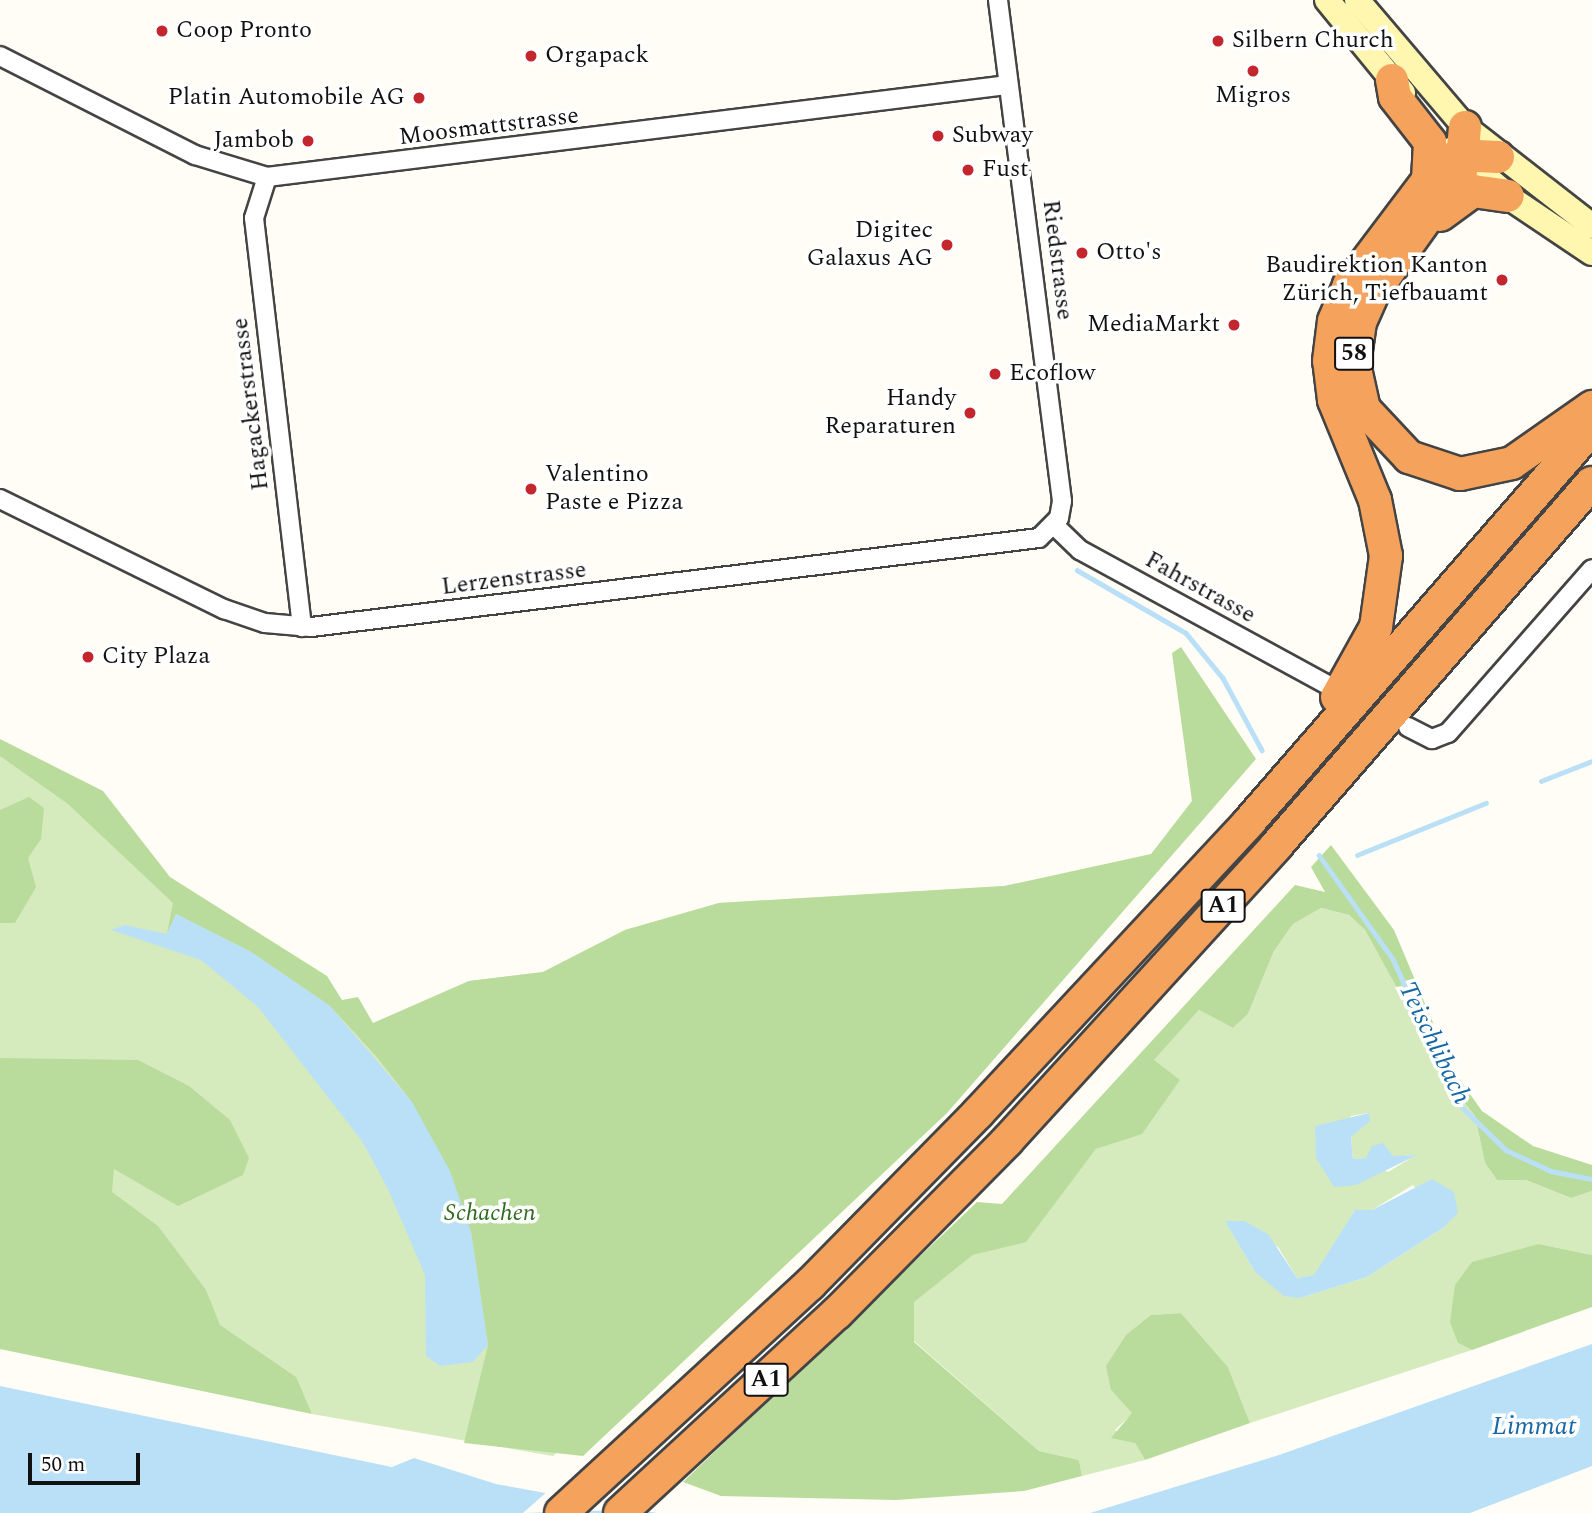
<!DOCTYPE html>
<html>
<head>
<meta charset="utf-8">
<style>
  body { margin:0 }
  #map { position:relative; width:1592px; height:1513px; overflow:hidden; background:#fffdf5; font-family:Spectral,serif }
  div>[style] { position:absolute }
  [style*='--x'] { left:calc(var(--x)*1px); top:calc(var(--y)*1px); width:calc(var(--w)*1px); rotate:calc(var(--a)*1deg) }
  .green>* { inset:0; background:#d5ebbd }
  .forest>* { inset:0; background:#b9dc9c }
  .water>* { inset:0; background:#b9e0f7 }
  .pier>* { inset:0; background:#fffdf5 }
  .stream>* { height:4.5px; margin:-2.25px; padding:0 2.25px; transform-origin:2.25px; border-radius:2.25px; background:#b9e0f7 }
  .roads { filter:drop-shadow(2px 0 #444) drop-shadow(-2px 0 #444) drop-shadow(0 2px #444) drop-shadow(0 -2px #444) }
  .street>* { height:18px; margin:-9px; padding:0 9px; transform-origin:9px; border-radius:9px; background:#fff }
  .secondary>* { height:24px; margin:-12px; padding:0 12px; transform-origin:12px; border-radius:12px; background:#fff6b0 }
  .highway>* { height:32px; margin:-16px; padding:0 16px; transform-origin:16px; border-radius:16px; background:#f5a25d }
  .dots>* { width:19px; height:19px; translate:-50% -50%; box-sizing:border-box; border:4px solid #fff; border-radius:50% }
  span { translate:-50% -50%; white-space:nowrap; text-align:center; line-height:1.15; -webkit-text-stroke:7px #fff; paint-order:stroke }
  .shield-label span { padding:2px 5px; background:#fff; border:2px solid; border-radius:5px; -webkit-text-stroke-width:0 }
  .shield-label { font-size:23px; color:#111; font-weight:700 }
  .poi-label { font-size:24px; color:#111 }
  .left { translate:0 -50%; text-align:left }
  .right { translate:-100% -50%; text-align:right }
  .street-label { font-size:24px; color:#111 }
  .park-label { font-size:24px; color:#2f6b1f; font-style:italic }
  .water-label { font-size:26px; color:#1768a6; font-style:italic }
  .scale { position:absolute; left:28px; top:1453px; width:112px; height:32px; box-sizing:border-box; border:4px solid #111; border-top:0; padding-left:9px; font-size:21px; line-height:24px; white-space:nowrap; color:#111; -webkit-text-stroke:5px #fff; paint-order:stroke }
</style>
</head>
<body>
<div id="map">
  <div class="green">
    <div style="clip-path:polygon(0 749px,361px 1029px,469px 981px,543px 972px,625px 930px,719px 903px,1004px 886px,652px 1365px,553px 1456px,312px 1414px,308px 1406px,0 1344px)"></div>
    <div style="clip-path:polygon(evenodd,1321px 908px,1349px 915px,1365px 930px,1449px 1083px,1475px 1116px,1485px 1163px,1497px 1180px,1526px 1180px,1571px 1198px,1592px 1191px,1592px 1255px,1539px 1244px,1458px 1343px,1472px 1350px,1250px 1423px,1228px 1367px,1181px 1313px,1151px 1315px,1111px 1390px,1133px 1413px,1115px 1430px,1135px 1443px,1145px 1460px,1082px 1476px,1079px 1460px,1039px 1451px,914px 1341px,914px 1301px,973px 1255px,1026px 1241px,1096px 1149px,1142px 1133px,1168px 1075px,1153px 1061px,1199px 1010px,1233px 1028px,1248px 1014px,1274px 951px,1293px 924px,1321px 908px,1368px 1113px,1351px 1137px,1353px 1159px,1416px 1155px,1388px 1172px,1380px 1168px,1333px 1181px,1351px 1116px,1368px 1113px,1321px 908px,1413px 1185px,1443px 1228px,1367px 1277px,1300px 1298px,1255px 1272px,1226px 1222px,1278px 1247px,1297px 1278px,1315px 1275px,1355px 1210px,1372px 1210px,1413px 1185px)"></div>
  </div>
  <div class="forest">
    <div style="clip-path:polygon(1181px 647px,1256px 759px,947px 1113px,583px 1456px,464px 1443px,488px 1345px,471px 1232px,412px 1102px,375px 1055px,330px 1006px,251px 952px,176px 914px,167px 934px,173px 903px,68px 804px,0 756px,0 739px,103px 791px,170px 877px,327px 976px,342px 1000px,358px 997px,373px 1023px,469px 981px,543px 972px,625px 930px,719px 903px,1004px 886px,1151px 854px,1192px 801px,1172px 653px)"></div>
    <div style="clip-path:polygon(29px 797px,44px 808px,41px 839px,28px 858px,36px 887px,15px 923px,0 923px,0 810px)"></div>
    <div style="clip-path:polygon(1331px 845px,1394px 930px,1453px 1070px,1482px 1111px,1533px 1146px,1592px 1165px,1592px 1191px,1571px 1198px,1526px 1180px,1497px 1180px,1485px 1163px,1475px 1116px,1449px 1083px,1365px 930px,1349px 915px,1321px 908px,1293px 924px,1274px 951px,1248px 1014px,1233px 1028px,1199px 1010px,1154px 1060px,1180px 1080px,1142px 1134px,1096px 1149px,1026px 1242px,973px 1255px,914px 1302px,914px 1342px,1039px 1451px,1079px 1460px,1082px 1476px,1024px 1491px,896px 1500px,721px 1496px,683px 1482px,977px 1202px,1002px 1204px,1295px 885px,1325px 892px,1311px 867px)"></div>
    <div style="clip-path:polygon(0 1058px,138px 1060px,189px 1086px,230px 1120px,249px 1158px,243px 1175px,178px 1206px,114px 1169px,112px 1192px,158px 1226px,206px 1290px,220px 1325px,296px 1377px,312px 1414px,0 1349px)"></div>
    <div style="clip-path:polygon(1539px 1244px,1592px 1255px,1592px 1307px,1472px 1350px,1458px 1343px,1450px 1322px,1455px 1285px,1472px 1262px)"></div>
    <div style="clip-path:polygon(1181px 1313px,1228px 1367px,1250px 1423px,1145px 1460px,1135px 1443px,1111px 1438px,1132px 1413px,1111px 1390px,1106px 1366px,1126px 1335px,1151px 1315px)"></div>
  </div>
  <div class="water">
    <div style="clip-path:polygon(176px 914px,251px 952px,330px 1006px,412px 1102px,450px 1171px,471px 1232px,488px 1345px,473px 1362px,440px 1366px,426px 1356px,425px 1275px,388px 1189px,362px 1141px,258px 1007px,201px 960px,111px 930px,125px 925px,167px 934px)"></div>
    <div style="clip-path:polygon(1369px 1113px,1370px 1121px,1351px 1137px,1353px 1159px,1366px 1158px,1372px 1146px,1383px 1143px,1393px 1156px,1417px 1155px,1356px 1185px,1334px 1187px,1316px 1158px,1315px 1126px)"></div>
    <div style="clip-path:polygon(1432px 1179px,1454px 1192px,1458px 1213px,1443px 1228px,1367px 1277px,1300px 1298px,1284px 1296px,1255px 1272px,1225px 1221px,1244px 1221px,1268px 1234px,1297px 1278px,1314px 1275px,1355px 1210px,1372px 1210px)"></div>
    <div style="clip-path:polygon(1592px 1344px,1592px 1466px,1470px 1513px,1090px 1513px,1279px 1455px)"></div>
    <div style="clip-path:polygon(0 1386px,392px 1467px,414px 1458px,496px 1484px,657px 1513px,0 1513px)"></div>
  </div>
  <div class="pier">
    <div style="clip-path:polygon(549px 1490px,652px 1509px,523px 1513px)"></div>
  </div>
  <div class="stream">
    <div style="--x:1077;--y:570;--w:126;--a:30"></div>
    <div style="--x:1186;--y:633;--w:58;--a:50.6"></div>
    <div style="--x:1223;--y:678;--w:82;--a:61.6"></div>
    <div style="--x:1541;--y:781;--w:55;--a:-21.4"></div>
    <div style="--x:1319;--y:855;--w:128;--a:54.6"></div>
    <div style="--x:1393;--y:959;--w:158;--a:65.7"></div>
    <div style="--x:1458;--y:1103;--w:67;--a:44.4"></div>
    <div style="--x:1506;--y:1150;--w:50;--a:25"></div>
    <div style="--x:1551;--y:1171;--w:42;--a:11"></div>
    <div style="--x:1357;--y:855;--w:139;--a:-22"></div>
  </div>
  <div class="roads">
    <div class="street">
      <div style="--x:0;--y:56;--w:219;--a:26.9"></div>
      <div style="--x:195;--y:155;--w:75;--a:17"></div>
      <div style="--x:267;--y:177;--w:747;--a:-7.08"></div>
      <div style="--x:267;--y:177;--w:43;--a:107.6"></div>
      <div style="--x:254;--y:218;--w:412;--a:83.3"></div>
      <div style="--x:0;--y:499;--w:250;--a:26.2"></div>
      <div style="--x:224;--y:609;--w:43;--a:18.9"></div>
      <div style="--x:265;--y:623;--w:46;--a:5"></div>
      <div style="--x:311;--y:627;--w:733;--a:-6.97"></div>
      <div style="--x:1039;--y:538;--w:28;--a:-45"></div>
      <div style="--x:1059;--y:518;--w:17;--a:-80"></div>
      <div style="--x:1062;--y:501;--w:505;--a:-97.28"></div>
      <div style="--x:1054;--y:525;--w:36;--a:44"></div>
      <div style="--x:1080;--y:550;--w:284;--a:28.6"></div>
      <div style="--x:1408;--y:727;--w:27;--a:27"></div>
      <div style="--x:1432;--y:739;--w:17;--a:-21"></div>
      <div style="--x:1448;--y:733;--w:218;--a:-48.7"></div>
    </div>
    <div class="secondary">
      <div style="--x:1327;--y:0;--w:120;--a:50.7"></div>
      <div style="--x:1357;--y:0;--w:167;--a:49.6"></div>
      <div style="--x:1465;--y:127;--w:161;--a:37.9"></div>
      <div style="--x:1453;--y:149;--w:79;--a:40.4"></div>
      <div style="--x:1513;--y:200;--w:95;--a:33.9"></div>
    </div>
    <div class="highway">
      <div style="--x:1392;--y:80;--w:17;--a:80"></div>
      <div style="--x:1395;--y:97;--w:57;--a:52.1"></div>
      <div style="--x:1430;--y:142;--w:38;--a:93"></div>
      <div style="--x:1465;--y:127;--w:43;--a:95.3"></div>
      <div style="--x:1461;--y:170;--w:151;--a:125.6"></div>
      <div style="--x:1373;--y:293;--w:32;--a:114"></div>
      <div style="--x:1360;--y:322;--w:42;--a:98.1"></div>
      <div style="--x:1354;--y:364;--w:46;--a:77.5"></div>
      <div style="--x:1364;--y:409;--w:66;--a:46.8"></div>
      <div style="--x:1409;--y:457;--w:54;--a:18.4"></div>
      <div style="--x:1460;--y:474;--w:53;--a:-11.9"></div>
      <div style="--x:1512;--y:463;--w:98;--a:-35"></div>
      <div style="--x:1440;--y:215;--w:41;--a:-36"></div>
      <div style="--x:1473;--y:191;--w:35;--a:8"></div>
      <div style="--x:1337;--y:697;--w:80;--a:-60.9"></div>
      <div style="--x:1376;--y:627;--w:72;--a:-82"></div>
      <div style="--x:1386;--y:556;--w:57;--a:-101.1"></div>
      <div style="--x:1375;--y:500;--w:108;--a:-112.3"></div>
      <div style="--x:1334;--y:400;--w:39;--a:-97"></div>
      <div style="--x:1329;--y:361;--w:40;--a:-82.9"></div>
      <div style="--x:1334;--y:321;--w:39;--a:-67"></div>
      <div style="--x:1349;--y:285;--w:131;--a:-53"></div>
      <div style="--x:1428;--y:180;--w:39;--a:-40"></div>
      <div style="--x:1458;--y:155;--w:40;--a:2.9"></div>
      <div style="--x:561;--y:1513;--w:338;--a:-42.6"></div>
      <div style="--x:810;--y:1284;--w:240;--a:-45.5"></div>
      <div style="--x:978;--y:1113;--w:398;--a:-47"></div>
      <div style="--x:1249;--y:822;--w:522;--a:-48.96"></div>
      <div style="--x:620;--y:1513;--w:295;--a:-42.7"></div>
      <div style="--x:837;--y:1313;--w:242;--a:-45.3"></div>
      <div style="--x:1007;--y:1141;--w:399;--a:-47.6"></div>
      <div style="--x:1276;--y:846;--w:481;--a:-49"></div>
    </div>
  </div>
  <div class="dots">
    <div style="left:162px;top:31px;background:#c4262e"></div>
    <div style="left:1218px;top:41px;background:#c4262e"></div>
    <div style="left:531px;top:56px;background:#c4262e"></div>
    <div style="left:1253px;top:71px;background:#c4262e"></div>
    <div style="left:419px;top:98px;background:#c4262e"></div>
    <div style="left:938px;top:136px;background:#c4262e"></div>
    <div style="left:308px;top:141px;background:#c4262e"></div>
    <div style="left:968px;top:170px;background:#c4262e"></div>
    <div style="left:947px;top:245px;background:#c4262e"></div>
    <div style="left:1082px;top:253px;background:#c4262e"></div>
    <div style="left:1502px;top:280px;background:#c4262e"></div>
    <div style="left:1234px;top:325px;background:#c4262e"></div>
    <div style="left:995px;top:374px;background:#c4262e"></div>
    <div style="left:970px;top:413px;background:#c4262e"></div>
    <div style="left:531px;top:489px;background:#c4262e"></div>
    <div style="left:88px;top:657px;background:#c4262e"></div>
  </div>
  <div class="shield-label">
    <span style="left:1354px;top:354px">58</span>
    <span style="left:1223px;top:906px">A1</span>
    <span style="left:766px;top:1380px">A1</span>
  </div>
  <div class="poi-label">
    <span class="left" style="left:176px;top:31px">Coop Pronto</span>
    <span class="left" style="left:1232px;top:41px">Silbern Church</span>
    <span class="left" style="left:545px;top:56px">Orgapack</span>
    <span style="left:1253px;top:96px">Migros</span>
    <span class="right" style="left:405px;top:98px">Platin Automobile AG</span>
    <span class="left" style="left:952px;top:136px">Subway</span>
    <span class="right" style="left:294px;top:141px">Jambob</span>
    <span class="left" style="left:982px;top:170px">Fust</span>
    <span class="right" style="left:933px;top:245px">Digitec<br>Galaxus AG</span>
    <span class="left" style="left:1096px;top:253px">Otto's</span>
    <span class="right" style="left:1488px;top:280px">Baudirektion Kanton<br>Zürich, Tiefbauamt</span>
    <span class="right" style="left:1220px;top:325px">MediaMarkt</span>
    <span class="left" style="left:1009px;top:374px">Ecoflow</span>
    <span class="right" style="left:956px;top:413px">Handy<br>Reparaturen</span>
    <span class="left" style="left:545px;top:489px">Valentino<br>Paste e Pizza</span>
    <span class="left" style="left:102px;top:657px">City Plaza</span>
  </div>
  <div class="street-label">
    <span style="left:489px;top:127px;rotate:-7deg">Moosmattstrasse</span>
    <span style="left:1057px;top:260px;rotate:83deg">Riedstrasse</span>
    <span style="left:251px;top:404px;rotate:-97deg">Hagackerstrasse</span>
    <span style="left:514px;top:579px;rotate:-7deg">Lerzenstrasse</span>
    <span style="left:1200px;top:588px;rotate:29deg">Fahrstrasse</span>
  </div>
  <div class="park-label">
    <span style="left:490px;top:1214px">Schachen</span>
  </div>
  <div class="water-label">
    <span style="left:1434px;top:1043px;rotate:64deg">Teischlibach</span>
    <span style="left:1534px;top:1427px">Limmat</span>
  </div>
  <div class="scale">50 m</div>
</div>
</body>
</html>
